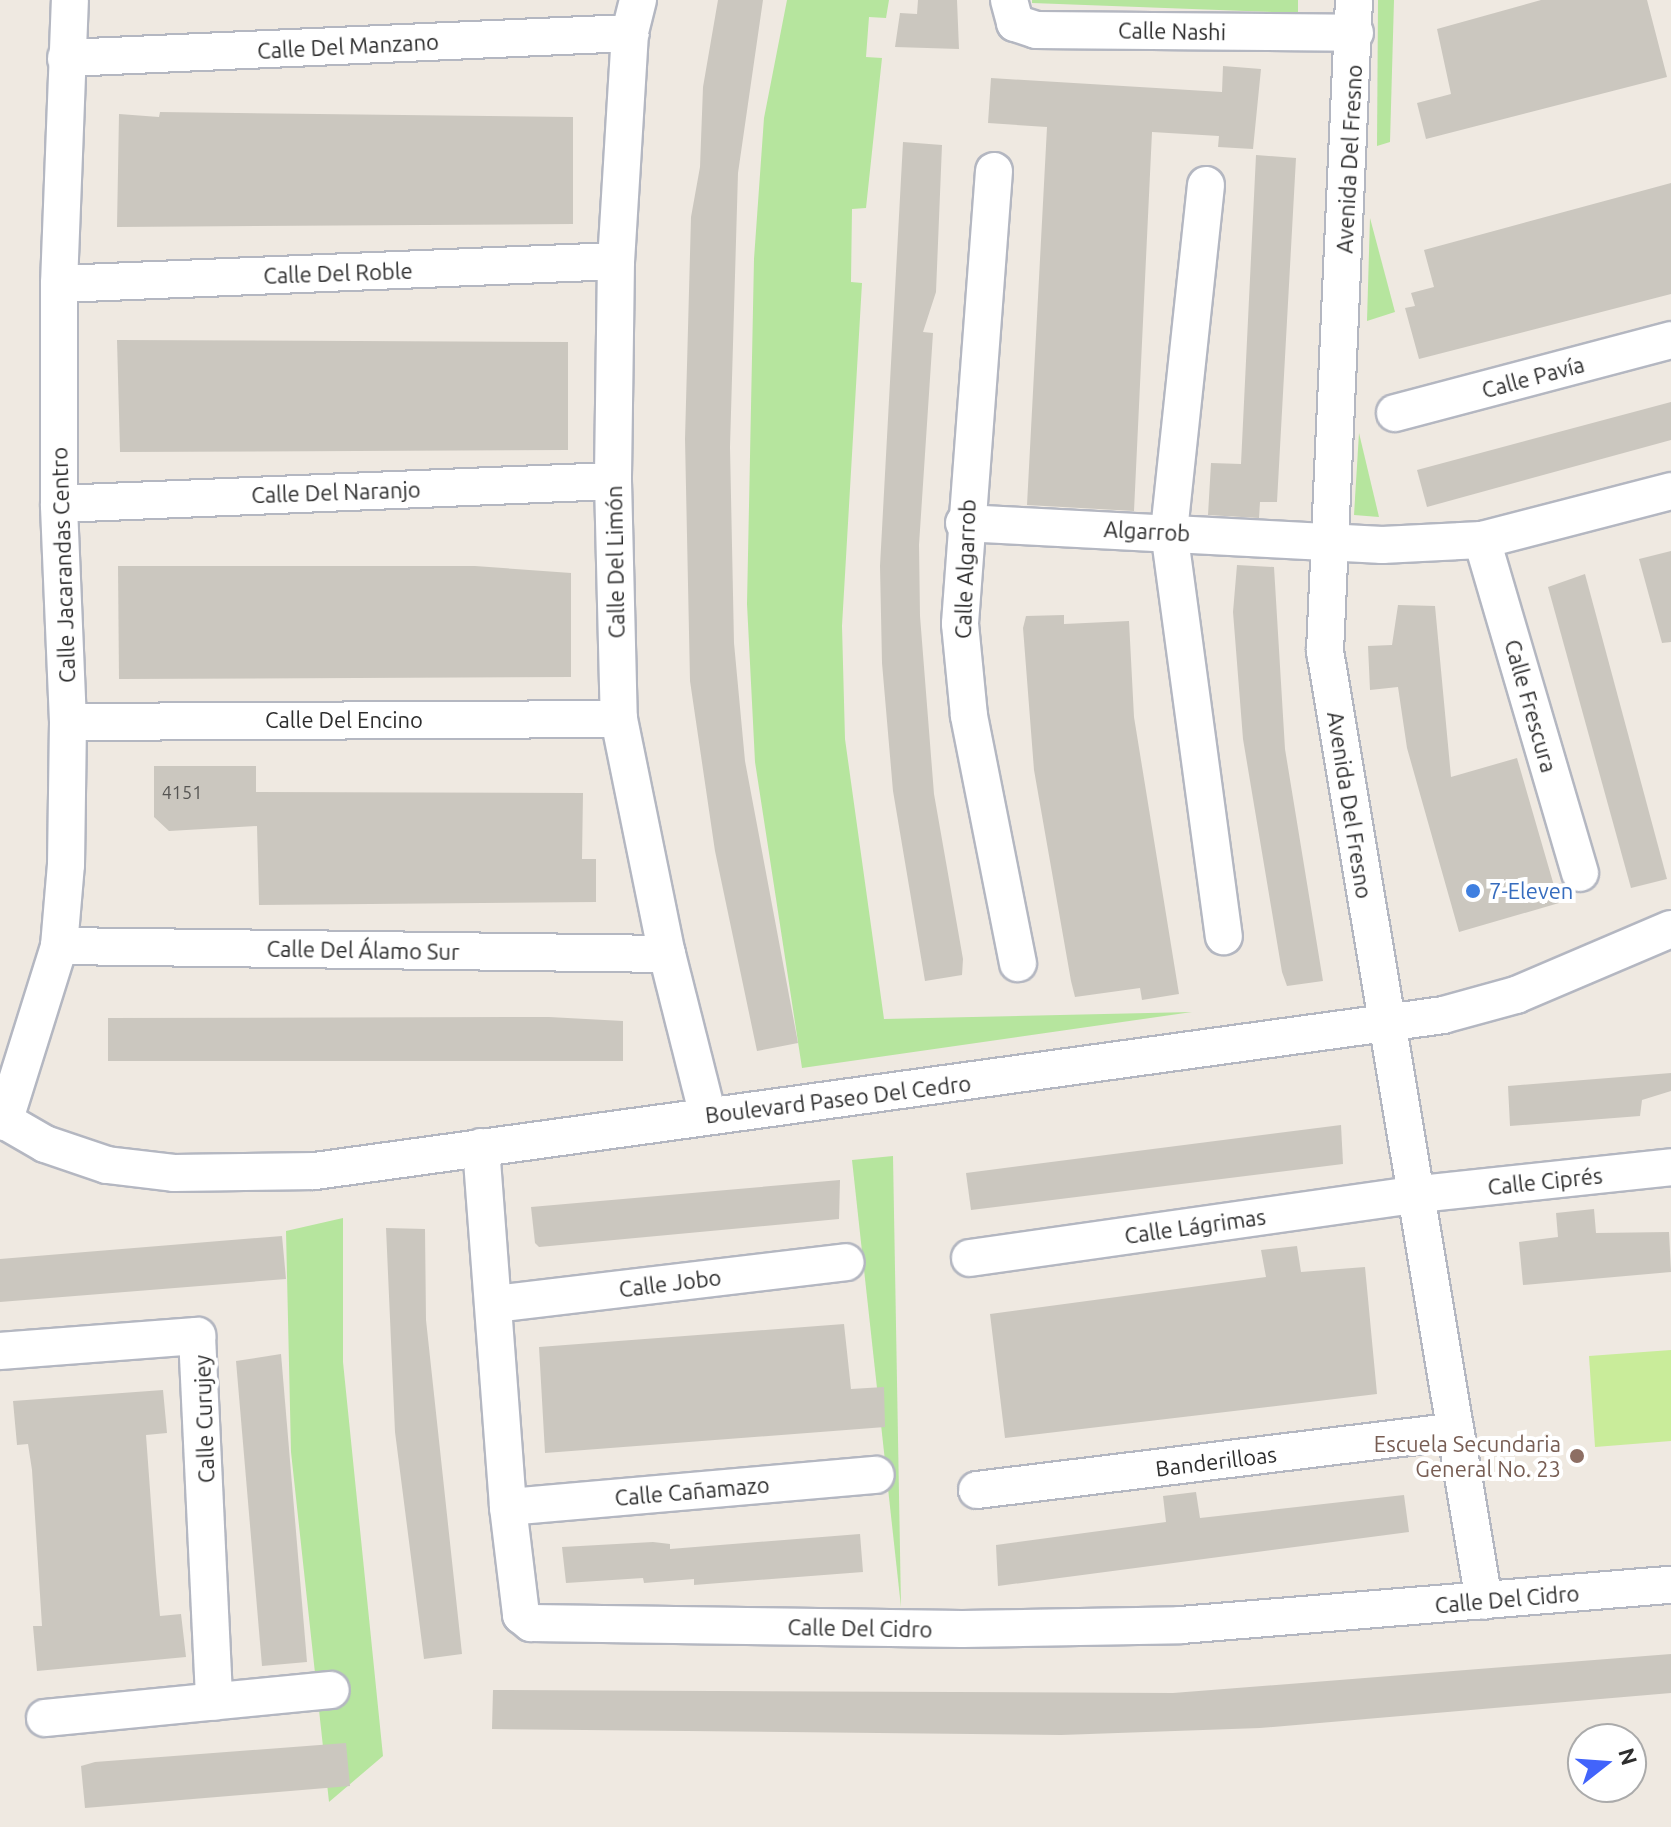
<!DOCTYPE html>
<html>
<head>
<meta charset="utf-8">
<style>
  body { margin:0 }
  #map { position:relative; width:1671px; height:1827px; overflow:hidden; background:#efe9e1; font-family:Ubuntu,sans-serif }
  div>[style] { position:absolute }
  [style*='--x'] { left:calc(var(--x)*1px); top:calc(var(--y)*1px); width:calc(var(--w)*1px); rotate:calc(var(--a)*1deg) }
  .green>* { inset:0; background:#b6e59e }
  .pitch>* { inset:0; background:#c9ec9a }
  .building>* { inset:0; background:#cbc7bf }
  .roads { filter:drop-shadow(2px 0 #b4b7c1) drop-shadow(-2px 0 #b4b7c1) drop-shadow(0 2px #b4b7c1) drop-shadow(0 -2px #b4b7c1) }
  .minor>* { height:36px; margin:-18px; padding:0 18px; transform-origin:18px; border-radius:18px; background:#fff }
  .dots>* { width:22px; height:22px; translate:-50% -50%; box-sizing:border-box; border:4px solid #fff; border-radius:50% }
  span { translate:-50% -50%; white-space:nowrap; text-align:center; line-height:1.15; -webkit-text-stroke:8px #fff; paint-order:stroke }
  .number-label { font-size:18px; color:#555452 }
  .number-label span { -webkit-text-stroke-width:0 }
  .street-label { font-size:22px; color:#2e2e2e }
  .shop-label { font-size:22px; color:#366cbe }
  .left { translate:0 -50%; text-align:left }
  .education-label { font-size:22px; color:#785e54 }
  .right { translate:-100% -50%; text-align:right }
  .north { position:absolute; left:1567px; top:1723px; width:80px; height:80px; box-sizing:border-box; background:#fff; border:2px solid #ababab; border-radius:50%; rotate:73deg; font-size:22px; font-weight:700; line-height:32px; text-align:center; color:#2e2e2e }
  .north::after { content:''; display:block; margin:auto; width:28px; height:36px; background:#4264fb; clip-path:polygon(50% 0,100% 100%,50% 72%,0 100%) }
</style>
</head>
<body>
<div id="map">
  <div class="green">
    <div style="clip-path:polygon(787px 0,889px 0,886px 18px,869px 17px,866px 57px,882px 58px,866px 208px,852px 209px,851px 282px,862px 283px,842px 626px,845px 739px,884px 1019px,1192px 1012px,802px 1068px,755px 762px,747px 604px,754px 259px,764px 118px)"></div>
    <div style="clip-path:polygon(1032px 0,1298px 0,1298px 13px,1032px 3px)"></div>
    <div style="clip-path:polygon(1378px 0,1394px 0,1390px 142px,1377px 146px)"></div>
    <div style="clip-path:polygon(1370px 218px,1395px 312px,1367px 321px)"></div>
    <div style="clip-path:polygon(1359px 433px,1379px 517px,1354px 515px)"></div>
    <div style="clip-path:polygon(893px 1156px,901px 1607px,852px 1160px)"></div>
    <div style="clip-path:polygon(343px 1218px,343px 1362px,383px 1756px,329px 1802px,291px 1452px,286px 1231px)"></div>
  </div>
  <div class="pitch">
    <div style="clip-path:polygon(1671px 1350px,1671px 1441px,1595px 1447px,1589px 1356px)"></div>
  </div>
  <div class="building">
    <div style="clip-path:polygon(718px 0,763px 0,738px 173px,730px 447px,734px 643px,745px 761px,798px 1043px,757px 1051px,715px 851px,690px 681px,685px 439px,691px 217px,700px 167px,703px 87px)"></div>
    <div style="clip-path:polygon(918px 0,957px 0,959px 49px,895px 47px,900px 13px,917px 14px)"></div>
    <div style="clip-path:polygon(1541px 0,1647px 0,1667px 77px,1426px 139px,1417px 103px,1451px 94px,1437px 29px)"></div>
    <div style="clip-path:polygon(1223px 66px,1261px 69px,1253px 149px,1218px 147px,1219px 136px,1152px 132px,1134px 511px,1027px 505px,1047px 127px,988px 123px,991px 78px,1222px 92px)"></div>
    <div style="clip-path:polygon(160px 112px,573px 117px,573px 224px,117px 227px,119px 114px,159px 117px)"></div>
    <div style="clip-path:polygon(903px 142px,942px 145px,936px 292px,923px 332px,933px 333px,919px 545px,920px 616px,934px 794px,963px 959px,962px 975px,925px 981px,893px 791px,882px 663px,880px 566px)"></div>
    <div style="clip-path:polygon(1256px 155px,1296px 158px,1277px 502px,1260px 502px,1259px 518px,1208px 515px,1211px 463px,1241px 464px)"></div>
    <div style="clip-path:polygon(1671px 183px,1671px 294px,1419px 359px,1405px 308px,1415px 306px,1411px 293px,1434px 287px,1424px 250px)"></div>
    <div style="clip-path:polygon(117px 340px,568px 342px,568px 450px,120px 452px)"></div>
    <div style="clip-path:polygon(1671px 402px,1671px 440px,1427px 507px,1417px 470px)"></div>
    <div style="clip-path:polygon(1671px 551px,1671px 642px,1662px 643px,1639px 559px)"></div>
    <div style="clip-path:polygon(1237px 565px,1274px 567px,1285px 749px,1323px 981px,1287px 986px,1282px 972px,1243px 739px,1233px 612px)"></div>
    <div style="clip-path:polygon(118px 566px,475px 566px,571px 573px,571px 677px,119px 679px)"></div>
    <div style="clip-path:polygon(1585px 574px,1667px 879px,1631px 888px,1548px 587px)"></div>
    <div style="clip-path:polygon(1398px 605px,1435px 606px,1451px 777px,1517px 758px,1559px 903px,1459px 932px,1407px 748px,1398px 687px,1370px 690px,1368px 646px,1392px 645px)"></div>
    <div style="clip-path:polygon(1064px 615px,1064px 624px,1129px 621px,1134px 717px,1179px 994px,1142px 1000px,1140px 988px,1075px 997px,1071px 981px,1034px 770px,1023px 628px,1026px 616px)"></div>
    <div style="clip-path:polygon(154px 766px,256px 766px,256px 792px,583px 793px,582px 859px,596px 859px,596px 902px,259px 905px,257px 826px,169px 831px,154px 817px)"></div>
    <div style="clip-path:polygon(549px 1017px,623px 1021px,623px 1061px,108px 1061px,108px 1018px)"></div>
    <div style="clip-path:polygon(1671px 1073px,1671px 1091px,1642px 1100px,1640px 1116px,1510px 1126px,1508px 1086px)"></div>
    <div style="clip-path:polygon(1341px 1125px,1343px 1164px,971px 1210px,966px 1173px)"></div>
    <div style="clip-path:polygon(840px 1180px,839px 1219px,539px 1247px,535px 1243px,531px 1207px)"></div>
    <div style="clip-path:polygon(1594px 1209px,1596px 1233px,1669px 1232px,1671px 1272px,1523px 1285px,1519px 1242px,1558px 1237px,1556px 1213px)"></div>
    <div style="clip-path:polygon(386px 1228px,425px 1229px,426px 1320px,462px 1654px,424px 1659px,395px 1432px)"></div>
    <div style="clip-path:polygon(282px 1236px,286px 1279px,0 1302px,0 1259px)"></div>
    <div style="clip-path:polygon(1297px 1246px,1301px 1272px,1365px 1267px,1377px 1394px,1005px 1438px,990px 1314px,1266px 1277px,1261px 1250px)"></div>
    <div style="clip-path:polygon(844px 1324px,851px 1389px,884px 1387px,885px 1427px,545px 1453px,539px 1347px)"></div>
    <div style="clip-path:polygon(281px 1354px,307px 1662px,262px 1666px,236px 1361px)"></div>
    <div style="clip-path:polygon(163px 1390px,167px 1433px,146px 1435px,156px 1572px,160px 1616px,181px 1614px,186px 1657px,37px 1671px,33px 1626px,42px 1626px,32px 1470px,28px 1444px,17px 1445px,13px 1401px)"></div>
    <div style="clip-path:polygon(1196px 1492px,1200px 1518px,1404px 1495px,1409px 1532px,998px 1586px,996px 1545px,1166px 1522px,1163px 1496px)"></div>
    <div style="clip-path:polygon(860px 1534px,863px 1572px,694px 1585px,694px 1579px,644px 1583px,643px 1578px,566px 1583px,562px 1547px,653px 1542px,670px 1544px,670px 1549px)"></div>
    <div style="clip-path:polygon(1671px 1654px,1671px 1693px,1260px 1728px,1061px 1735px,492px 1729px,493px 1690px,1173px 1693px)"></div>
    <div style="clip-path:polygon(346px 1743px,350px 1786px,85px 1808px,81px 1766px,95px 1762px)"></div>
  </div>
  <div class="roads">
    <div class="minor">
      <div style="--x:638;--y:0;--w:34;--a:104"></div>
      <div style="--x:630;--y:33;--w:228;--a:93.5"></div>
      <div style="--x:616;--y:261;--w:220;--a:90.8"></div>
      <div style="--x:613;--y:481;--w:238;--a:88.6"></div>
      <div style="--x:619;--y:719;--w:240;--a:78.5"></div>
      <div style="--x:667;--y:954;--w:167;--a:75.8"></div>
      <div style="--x:1009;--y:0;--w:24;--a:75"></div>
      <div style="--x:1015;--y:23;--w:22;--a:18"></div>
      <div style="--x:1036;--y:30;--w:319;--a:0.5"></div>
      <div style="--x:1354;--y:0;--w:652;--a:92.55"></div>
      <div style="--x:1325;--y:651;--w:963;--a:80.5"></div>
      <div style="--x:66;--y:58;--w:565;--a:-2.54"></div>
      <div style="--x:994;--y:171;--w:454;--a:94.3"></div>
      <div style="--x:960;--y:624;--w:92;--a:84.4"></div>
      <div style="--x:969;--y:716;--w:252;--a:78.8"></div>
      <div style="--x:1206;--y:185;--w:348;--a:96.1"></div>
      <div style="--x:1169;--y:531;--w:409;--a:82.3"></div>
      <div style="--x:59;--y:284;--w:557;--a:-2.36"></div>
      <div style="--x:1395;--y:413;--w:285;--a:-14.8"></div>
      <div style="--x:59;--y:504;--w:554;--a:-2.38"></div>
      <div style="--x:964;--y:523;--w:419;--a:3"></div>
      <div style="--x:1382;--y:545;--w:100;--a:-2.9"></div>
      <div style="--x:1482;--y:540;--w:195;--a:-14.5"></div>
      <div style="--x:1482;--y:540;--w:347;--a:73.6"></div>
      <div style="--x:68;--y:722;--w:551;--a:-0.31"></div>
      <div style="--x:59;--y:946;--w:608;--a:0.75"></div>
      <div style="--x:0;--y:1118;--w:52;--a:30"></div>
      <div style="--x:45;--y:1144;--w:65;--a:18.7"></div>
      <div style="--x:107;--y:1165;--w:67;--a:6.8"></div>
      <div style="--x:174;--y:1173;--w:141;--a:-0.8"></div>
      <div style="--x:315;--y:1171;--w:1139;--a:-7.87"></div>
      <div style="--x:1443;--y:1015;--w:76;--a:-15.3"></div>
      <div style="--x:1516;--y:995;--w:168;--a:-23.1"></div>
      <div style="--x:4;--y:1122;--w:184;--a:-72.6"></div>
      <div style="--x:59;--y:946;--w:81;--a:-85.1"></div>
      <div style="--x:66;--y:865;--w:143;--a:-89.2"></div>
      <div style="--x:68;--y:722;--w:218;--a:-92.4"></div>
      <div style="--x:59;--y:504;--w:220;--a:-90"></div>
      <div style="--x:59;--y:284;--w:284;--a:-87.8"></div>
      <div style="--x:481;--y:1147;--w:361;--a:85.7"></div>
      <div style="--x:508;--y:1507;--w:109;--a:83.1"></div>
      <div style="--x:521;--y:1615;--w:13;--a:39"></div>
      <div style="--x:531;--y:1623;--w:431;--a:0.8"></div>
      <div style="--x:962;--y:1629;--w:219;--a:-1"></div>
      <div style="--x:1181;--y:1625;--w:492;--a:-4.7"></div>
      <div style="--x:970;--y:1258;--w:455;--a:-8.1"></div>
      <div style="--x:1420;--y:1194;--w:252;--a:-6.1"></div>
      <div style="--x:495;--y:1304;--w:353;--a:-6.8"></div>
      <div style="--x:0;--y:1351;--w:198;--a:-4.4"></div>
      <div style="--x:197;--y:1336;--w:366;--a:87.3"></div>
      <div style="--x:977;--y:1490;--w:482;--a:-7"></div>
      <div style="--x:508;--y:1507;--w:369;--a:-5"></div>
      <div style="--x:45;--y:1718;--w:287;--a:-5.6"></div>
    </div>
  </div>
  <div class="dots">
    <div style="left:1473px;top:891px;background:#3f7fe0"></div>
    <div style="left:1577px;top:1456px;background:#8d6e63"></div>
  </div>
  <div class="number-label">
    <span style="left:182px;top:792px">4151</span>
  </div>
  <div class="street-label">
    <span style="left:1172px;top:31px;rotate:1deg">Calle Nashi</span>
    <span style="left:348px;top:46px;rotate:-3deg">Calle Del Manzano</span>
    <span style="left:1349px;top:159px;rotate:-87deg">Avenida Del Fresno</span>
    <span style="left:338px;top:273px;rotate:-2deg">Calle Del Roble</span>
    <span style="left:1533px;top:377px;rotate:-15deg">Calle Pavía</span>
    <span style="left:336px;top:492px;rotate:-2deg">Calle Del Naranjo</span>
    <span style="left:1147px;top:531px;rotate:3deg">Algarrob</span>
    <span style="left:615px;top:562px;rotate:-91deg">Calle Del Limón</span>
    <span style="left:63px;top:565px;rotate:-92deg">Calle Jacarandas Centro</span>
    <span style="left:965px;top:569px;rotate:-88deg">Calle Algarrob</span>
    <span style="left:1531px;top:706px;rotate:74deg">Calle Frescura</span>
    <span style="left:344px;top:720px">Calle Del Encino</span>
    <span style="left:1350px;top:805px;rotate:81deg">Avenida Del Fresno</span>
    <span style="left:363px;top:950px;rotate:1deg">Calle Del Álamo Sur</span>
    <span style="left:838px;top:1099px;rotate:-7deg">Boulevard Paseo Del Cedro</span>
    <span style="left:1545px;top:1181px;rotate:-6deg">Calle Ciprés</span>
    <span style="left:1195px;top:1226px;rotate:-8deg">Calle Lágrimas</span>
    <span style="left:670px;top:1283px;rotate:-7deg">Calle Jobo</span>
    <span style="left:204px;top:1419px;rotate:-92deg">Calle Curujey</span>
    <span style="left:1216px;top:1461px;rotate:-7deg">Banderilloas</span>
    <span style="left:692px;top:1491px;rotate:-5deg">Calle Cañamazo</span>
    <span style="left:1507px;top:1599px;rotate:-5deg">Calle Del Cidro</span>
    <span style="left:860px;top:1628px;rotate:1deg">Calle Del Cidro</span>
  </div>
  <div class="shop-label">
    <span class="left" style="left:1489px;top:891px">7-Eleven</span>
  </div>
  <div class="education-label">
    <span class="right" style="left:1561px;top:1456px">Escuela Secundaria<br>General No. 23</span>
  </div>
  <div class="north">N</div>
</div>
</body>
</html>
